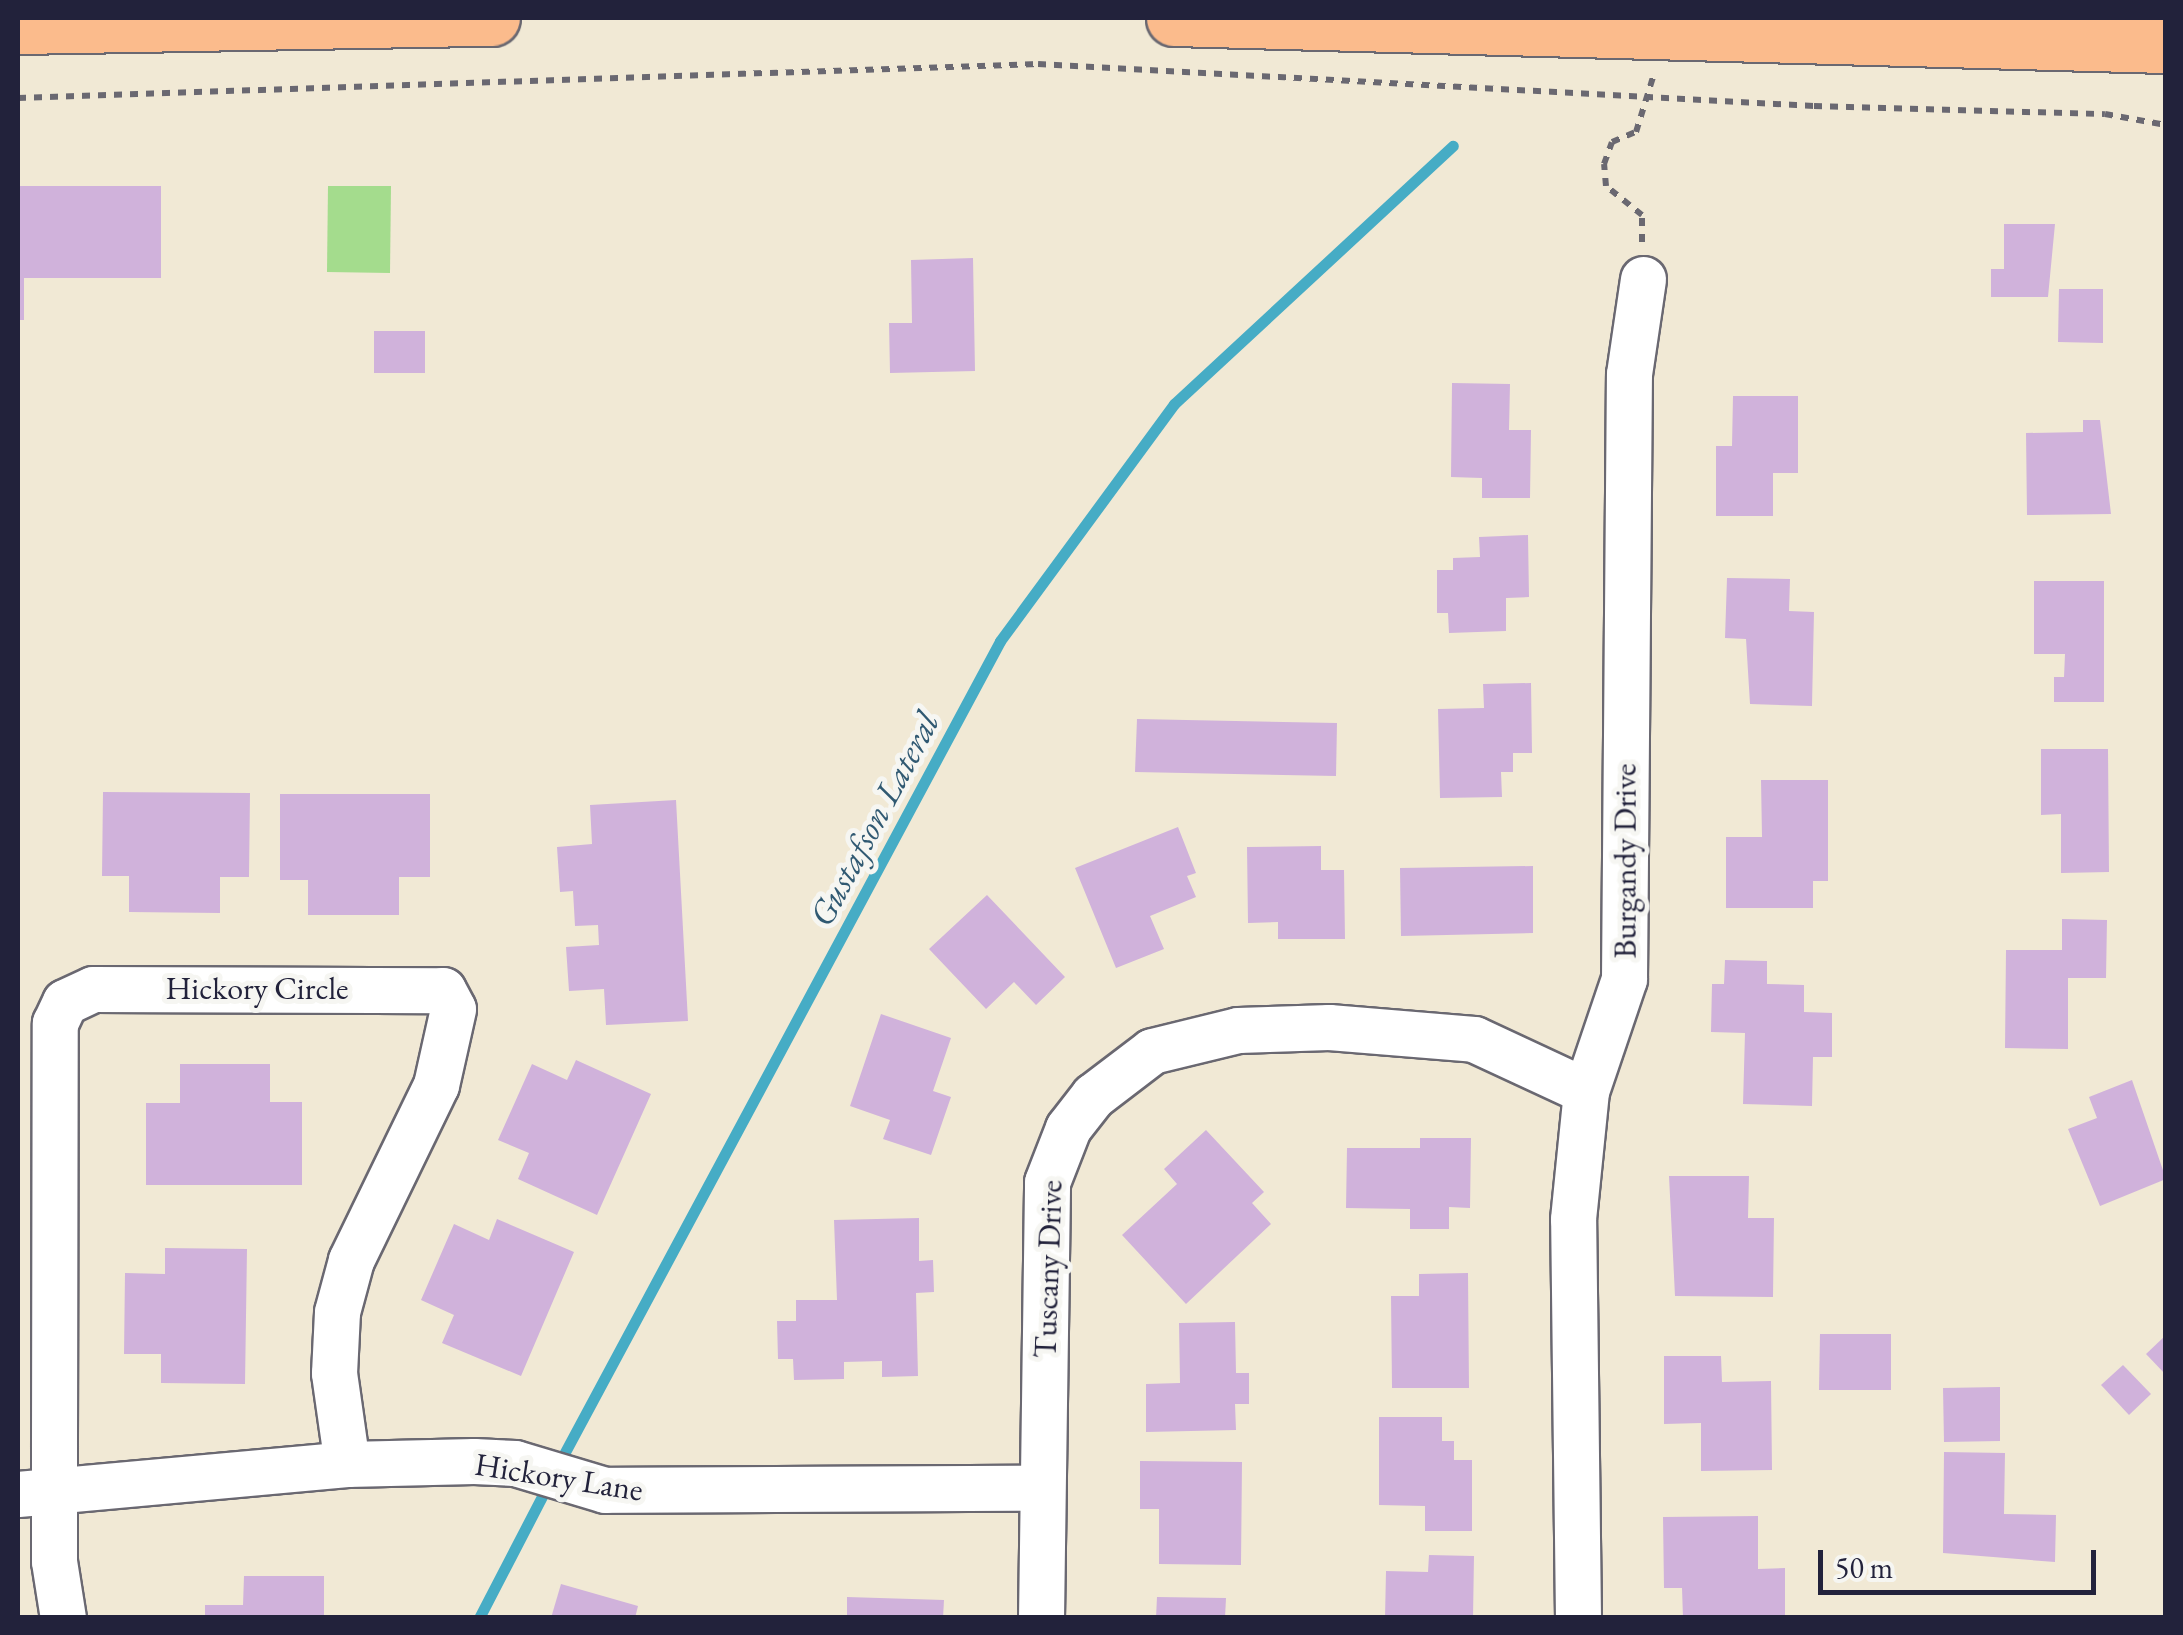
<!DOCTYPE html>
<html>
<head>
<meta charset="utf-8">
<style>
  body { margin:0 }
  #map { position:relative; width:2183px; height:1635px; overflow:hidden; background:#f1e9d5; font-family:"EB Garamond",serif }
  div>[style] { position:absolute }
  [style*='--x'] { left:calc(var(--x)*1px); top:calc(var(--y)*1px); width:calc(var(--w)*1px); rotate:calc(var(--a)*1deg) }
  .green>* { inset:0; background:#a4dc8d }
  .stream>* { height:11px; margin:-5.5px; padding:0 5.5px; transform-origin:5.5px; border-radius:5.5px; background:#46acc5 }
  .building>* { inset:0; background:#d0b2db }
  .path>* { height:6px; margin-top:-3px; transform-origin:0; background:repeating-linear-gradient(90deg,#6a6871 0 8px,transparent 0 16px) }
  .roads { filter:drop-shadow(2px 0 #6a6871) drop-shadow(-2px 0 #6a6871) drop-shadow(0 2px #6a6871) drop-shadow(0 -2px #6a6871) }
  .street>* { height:45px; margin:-22.5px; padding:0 22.5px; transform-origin:22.5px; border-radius:22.5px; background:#fff }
  .primary>* { height:55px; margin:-27.5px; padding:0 27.5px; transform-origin:27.5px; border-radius:27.5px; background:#fbbb8c }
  span { translate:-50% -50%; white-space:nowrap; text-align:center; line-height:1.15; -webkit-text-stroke:10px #f6f6f2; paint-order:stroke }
  .street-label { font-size:32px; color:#22223b }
  .water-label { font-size:35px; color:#305972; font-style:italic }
  .frame { position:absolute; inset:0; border:20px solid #22223b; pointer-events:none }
  .scale { position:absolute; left:1818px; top:1550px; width:278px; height:45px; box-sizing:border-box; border:5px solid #22223b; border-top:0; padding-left:12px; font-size:30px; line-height:35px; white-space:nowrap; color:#22223b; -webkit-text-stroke:8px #f6f6f2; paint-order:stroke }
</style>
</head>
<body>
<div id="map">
  <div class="green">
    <div style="clip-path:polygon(328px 186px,391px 186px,390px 273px,327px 272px)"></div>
  </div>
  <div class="stream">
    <div style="--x:557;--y:1467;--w:937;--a:-61.79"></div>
    <div style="--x:1000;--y:641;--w:294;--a:-53.7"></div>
    <div style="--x:1174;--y:404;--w:380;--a:-42.8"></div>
    <div style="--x:479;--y:1618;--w:152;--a:-62.6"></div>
  </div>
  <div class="building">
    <div style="clip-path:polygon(18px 186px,161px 186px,161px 278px,24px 278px,24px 320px,18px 320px)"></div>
    <div style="clip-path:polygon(2004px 224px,2055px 224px,2048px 297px,1991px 297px,1991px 269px,2004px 269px)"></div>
    <div style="clip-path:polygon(973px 258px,975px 371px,890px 373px,889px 323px,912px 323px,911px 260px)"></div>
    <div style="clip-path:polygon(2059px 289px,2103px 289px,2103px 343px,2058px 342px)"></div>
    <div style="clip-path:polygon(374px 331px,425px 331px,425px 373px,374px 373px)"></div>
    <div style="clip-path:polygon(1452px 383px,1510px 384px,1509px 430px,1531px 430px,1530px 498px,1482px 498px,1482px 478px,1451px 477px)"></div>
    <div style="clip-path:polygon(1733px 396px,1798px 396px,1798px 473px,1773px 473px,1773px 516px,1716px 516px,1716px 446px,1732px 446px)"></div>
    <div style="clip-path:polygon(2083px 420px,2100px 420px,2111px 514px,2027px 515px,2026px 433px,2083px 432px)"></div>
    <div style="clip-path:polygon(1528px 535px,1529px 597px,1506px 598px,1506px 631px,1449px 633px,1448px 613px,1437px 613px,1437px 570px,1453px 570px,1453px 558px,1480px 557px,1479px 537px)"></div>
    <div style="clip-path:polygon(1727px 578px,1790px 579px,1789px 611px,1814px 612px,1812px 706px,1750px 704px,1746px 639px,1725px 638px)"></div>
    <div style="clip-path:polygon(2034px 581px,2104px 581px,2104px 702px,2054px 702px,2054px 677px,2064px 677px,2065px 654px,2034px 654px)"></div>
    <div style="clip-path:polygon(1531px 683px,1532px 753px,1513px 753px,1513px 772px,1501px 772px,1502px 797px,1440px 798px,1438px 709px,1484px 708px,1483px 684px)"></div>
    <div style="clip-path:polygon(1137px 719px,1337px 723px,1336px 776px,1135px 772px)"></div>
    <div style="clip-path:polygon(2041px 749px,2108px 749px,2109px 872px,2061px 873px,2061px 814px,2041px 815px)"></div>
    <div style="clip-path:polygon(1761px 780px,1828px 780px,1828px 881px,1813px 881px,1813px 908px,1726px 908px,1726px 837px,1762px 837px)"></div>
    <div style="clip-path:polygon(103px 792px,250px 793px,249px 877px,220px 877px,220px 913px,129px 912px,129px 876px,102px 876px)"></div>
    <div style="clip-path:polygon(280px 794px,430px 794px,430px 877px,399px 877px,399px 915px,308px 915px,308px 880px,280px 880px)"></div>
    <div style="clip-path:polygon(676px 800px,688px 1021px,606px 1025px,604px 989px,569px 991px,566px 947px,599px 945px,598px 925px,575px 926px,573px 891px,560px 892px,557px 847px,592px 844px,590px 805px)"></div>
    <div style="clip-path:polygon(1178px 827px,1196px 873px,1187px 876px,1196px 897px,1150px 916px,1164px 949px,1116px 968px,1075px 868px)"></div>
    <div style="clip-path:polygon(1321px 846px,1321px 870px,1344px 870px,1345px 939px,1278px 939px,1278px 922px,1248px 923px,1247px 847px)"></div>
    <div style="clip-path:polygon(1533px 866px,1533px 933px,1401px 936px,1400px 868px)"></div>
    <div style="clip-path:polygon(987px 895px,1065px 977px,1036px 1005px,1014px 982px,986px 1009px,929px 949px)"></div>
    <div style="clip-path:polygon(2062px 919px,2107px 920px,2106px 978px,2068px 978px,2068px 1049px,2005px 1048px,2006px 950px,2062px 950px)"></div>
    <div style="clip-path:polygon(1725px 960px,1767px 961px,1767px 984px,1804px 985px,1804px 1012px,1832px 1013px,1832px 1057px,1813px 1057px,1812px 1106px,1743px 1104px,1745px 1033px,1711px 1032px,1712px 984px,1724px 984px)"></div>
    <div style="clip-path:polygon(881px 1014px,951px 1038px,933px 1091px,951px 1097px,931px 1155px,883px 1139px,890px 1120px,850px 1106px)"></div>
    <div style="clip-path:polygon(576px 1060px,651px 1094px,597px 1215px,518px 1179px,529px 1153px,498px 1140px,532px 1064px,567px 1080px)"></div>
    <div style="clip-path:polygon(180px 1064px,270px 1064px,270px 1102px,302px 1102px,302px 1185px,146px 1185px,146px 1103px,180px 1103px)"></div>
    <div style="clip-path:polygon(2132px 1080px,2166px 1179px,2100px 1206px,2068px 1129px,2097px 1118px,2089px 1097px)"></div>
    <div style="clip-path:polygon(1206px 1130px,1264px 1192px,1252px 1203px,1271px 1224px,1186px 1304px,1122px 1235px,1177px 1184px,1164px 1169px)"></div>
    <div style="clip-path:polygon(1420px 1138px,1471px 1138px,1470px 1208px,1449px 1207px,1449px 1229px,1410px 1229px,1410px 1209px,1346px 1208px,1347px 1148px,1420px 1148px)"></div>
    <div style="clip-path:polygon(1669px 1176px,1749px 1176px,1748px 1218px,1774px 1218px,1773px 1297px,1675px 1296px)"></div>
    <div style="clip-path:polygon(919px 1218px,919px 1261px,933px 1260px,934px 1292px,916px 1293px,918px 1376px,882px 1377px,882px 1361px,844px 1362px,844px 1379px,794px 1380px,793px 1359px,778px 1359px,777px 1321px,796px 1321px,796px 1300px,837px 1300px,834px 1220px)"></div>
    <div style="clip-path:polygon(497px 1219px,574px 1252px,521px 1376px,442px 1343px,454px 1315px,421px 1300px,454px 1224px,489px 1240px)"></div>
    <div style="clip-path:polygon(165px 1248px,247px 1249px,245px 1384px,161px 1383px,161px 1354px,124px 1354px,125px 1273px,165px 1274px)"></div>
    <div style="clip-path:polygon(1468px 1273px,1469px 1388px,1392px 1388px,1391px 1296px,1419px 1296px,1419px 1274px)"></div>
    <div style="clip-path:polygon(1235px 1322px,1236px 1373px,1249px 1373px,1249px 1404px,1235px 1404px,1236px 1430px,1146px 1432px,1146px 1384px,1180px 1383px,1179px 1323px)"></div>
    <div style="clip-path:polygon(1820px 1334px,1891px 1334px,1891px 1390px,1819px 1390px)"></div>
    <div style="clip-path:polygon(2166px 1335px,2166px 1375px,2146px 1354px)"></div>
    <div style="clip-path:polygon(1664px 1356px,1721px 1356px,1722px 1382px,1771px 1381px,1772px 1470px,1701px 1471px,1701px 1423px,1664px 1424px)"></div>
    <div style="clip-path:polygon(2123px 1365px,2151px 1394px,2129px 1415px,2101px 1385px)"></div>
    <div style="clip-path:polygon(2000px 1387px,2000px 1441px,1944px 1442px,1943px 1388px)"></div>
    <div style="clip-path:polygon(1379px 1417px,1442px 1417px,1442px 1441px,1454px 1441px,1454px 1460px,1472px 1460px,1472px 1531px,1425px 1531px,1425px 1506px,1379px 1505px)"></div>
    <div style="clip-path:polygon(1944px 1452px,2005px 1453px,2004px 1514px,2056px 1515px,2055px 1562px,1943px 1553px)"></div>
    <div style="clip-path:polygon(1140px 1461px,1242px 1462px,1241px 1565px,1159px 1564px,1159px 1509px,1140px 1509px)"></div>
    <div style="clip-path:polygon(1758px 1516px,1758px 1569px,1785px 1568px,1785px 1618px,1683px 1618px,1682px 1588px,1664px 1588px,1663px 1517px)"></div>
    <div style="clip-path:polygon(1429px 1555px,1474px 1556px,1473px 1618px,1385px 1618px,1386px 1571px,1428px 1572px)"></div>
    <div style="clip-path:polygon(244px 1576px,324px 1576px,324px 1618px,205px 1618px,205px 1605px,243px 1605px)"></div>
    <div style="clip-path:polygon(561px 1584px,638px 1606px,635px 1618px,551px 1618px)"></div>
    <div style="clip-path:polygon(847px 1597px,944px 1600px,943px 1618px,847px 1618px)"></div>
    <div style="clip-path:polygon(1157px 1597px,1226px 1598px,1225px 1618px,1156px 1618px)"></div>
  </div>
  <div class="path">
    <div style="--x:18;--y:98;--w:1021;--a:-1.91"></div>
    <div style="--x:1038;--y:64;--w:777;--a:3.1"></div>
    <div style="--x:1814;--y:106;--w:291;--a:1.6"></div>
    <div style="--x:2105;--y:114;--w:62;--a:10.2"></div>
    <div style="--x:1642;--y:242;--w:27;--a:-90"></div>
    <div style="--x:1642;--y:215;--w:46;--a:-141.1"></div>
    <div style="--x:1606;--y:186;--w:22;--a:-95"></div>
    <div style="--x:1604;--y:164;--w:23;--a:-70"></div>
    <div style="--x:1612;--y:142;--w:26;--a:-23"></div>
    <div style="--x:1636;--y:132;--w:58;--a:-72.8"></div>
  </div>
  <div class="roads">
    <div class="street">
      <div style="--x:18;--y:1494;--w:330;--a:-5.2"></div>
      <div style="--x:347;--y:1464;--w:127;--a:-1.4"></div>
      <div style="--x:474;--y:1461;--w:41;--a:2.8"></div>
      <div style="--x:515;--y:1463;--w:94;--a:16.7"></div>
      <div style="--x:605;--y:1490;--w:437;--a:-0.3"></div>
      <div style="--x:63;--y:1618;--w:58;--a:-99"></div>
      <div style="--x:54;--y:1561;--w:115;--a:-90"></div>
      <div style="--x:54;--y:1446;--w:423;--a:-89.9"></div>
      <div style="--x:55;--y:1023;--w:23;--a:-65"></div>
      <div style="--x:65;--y:1002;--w:31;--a:-25"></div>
      <div style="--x:93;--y:989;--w:350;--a:0.2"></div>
      <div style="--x:443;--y:990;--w:21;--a:62"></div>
      <div style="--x:453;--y:1009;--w:78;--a:102.6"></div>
      <div style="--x:436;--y:1085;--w:195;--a:115.9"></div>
      <div style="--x:351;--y:1260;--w:54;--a:105.1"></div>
      <div style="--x:337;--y:1312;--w:61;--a:92.8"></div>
      <div style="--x:334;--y:1373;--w:92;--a:81.9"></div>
      <div style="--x:1041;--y:1618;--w:436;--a:-89.2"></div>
      <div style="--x:1047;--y:1182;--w:58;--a:-68.7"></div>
      <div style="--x:1068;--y:1128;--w:41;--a:-52"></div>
      <div style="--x:1093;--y:1096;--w:74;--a:-37.3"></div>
      <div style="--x:1152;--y:1051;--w:89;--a:-13.7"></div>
      <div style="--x:1238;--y:1030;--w:91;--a:-1.9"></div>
      <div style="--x:1329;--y:1027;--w:145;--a:4.7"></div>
      <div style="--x:1474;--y:1039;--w:123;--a:24.9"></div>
      <div style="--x:1578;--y:1618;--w:399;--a:-90.7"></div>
      <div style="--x:1573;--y:1219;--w:129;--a:-84.2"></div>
      <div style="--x:1586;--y:1091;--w:118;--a:-71.3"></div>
      <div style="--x:1624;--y:979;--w:605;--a:-89.53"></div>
      <div style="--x:1629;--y:374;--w:96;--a:-81.6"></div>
    </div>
    <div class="primary">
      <div style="--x:1174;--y:18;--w:992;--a:1.56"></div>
      <div style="--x:18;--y:26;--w:474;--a:-1"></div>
    </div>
  </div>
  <div class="street-label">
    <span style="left:1625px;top:861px;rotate:-90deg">Burgandy Drive</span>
    <span style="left:257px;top:988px">Hickory Circle</span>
    <span style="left:1048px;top:1269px;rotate:-88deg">Tuscany Drive</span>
    <span style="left:559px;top:1477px;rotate:9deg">Hickory Lane</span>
  </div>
  <div class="water-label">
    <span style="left:874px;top:819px;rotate:-62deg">Gustafson Lateral</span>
  </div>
  <div class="frame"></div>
  <div class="scale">50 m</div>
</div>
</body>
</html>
